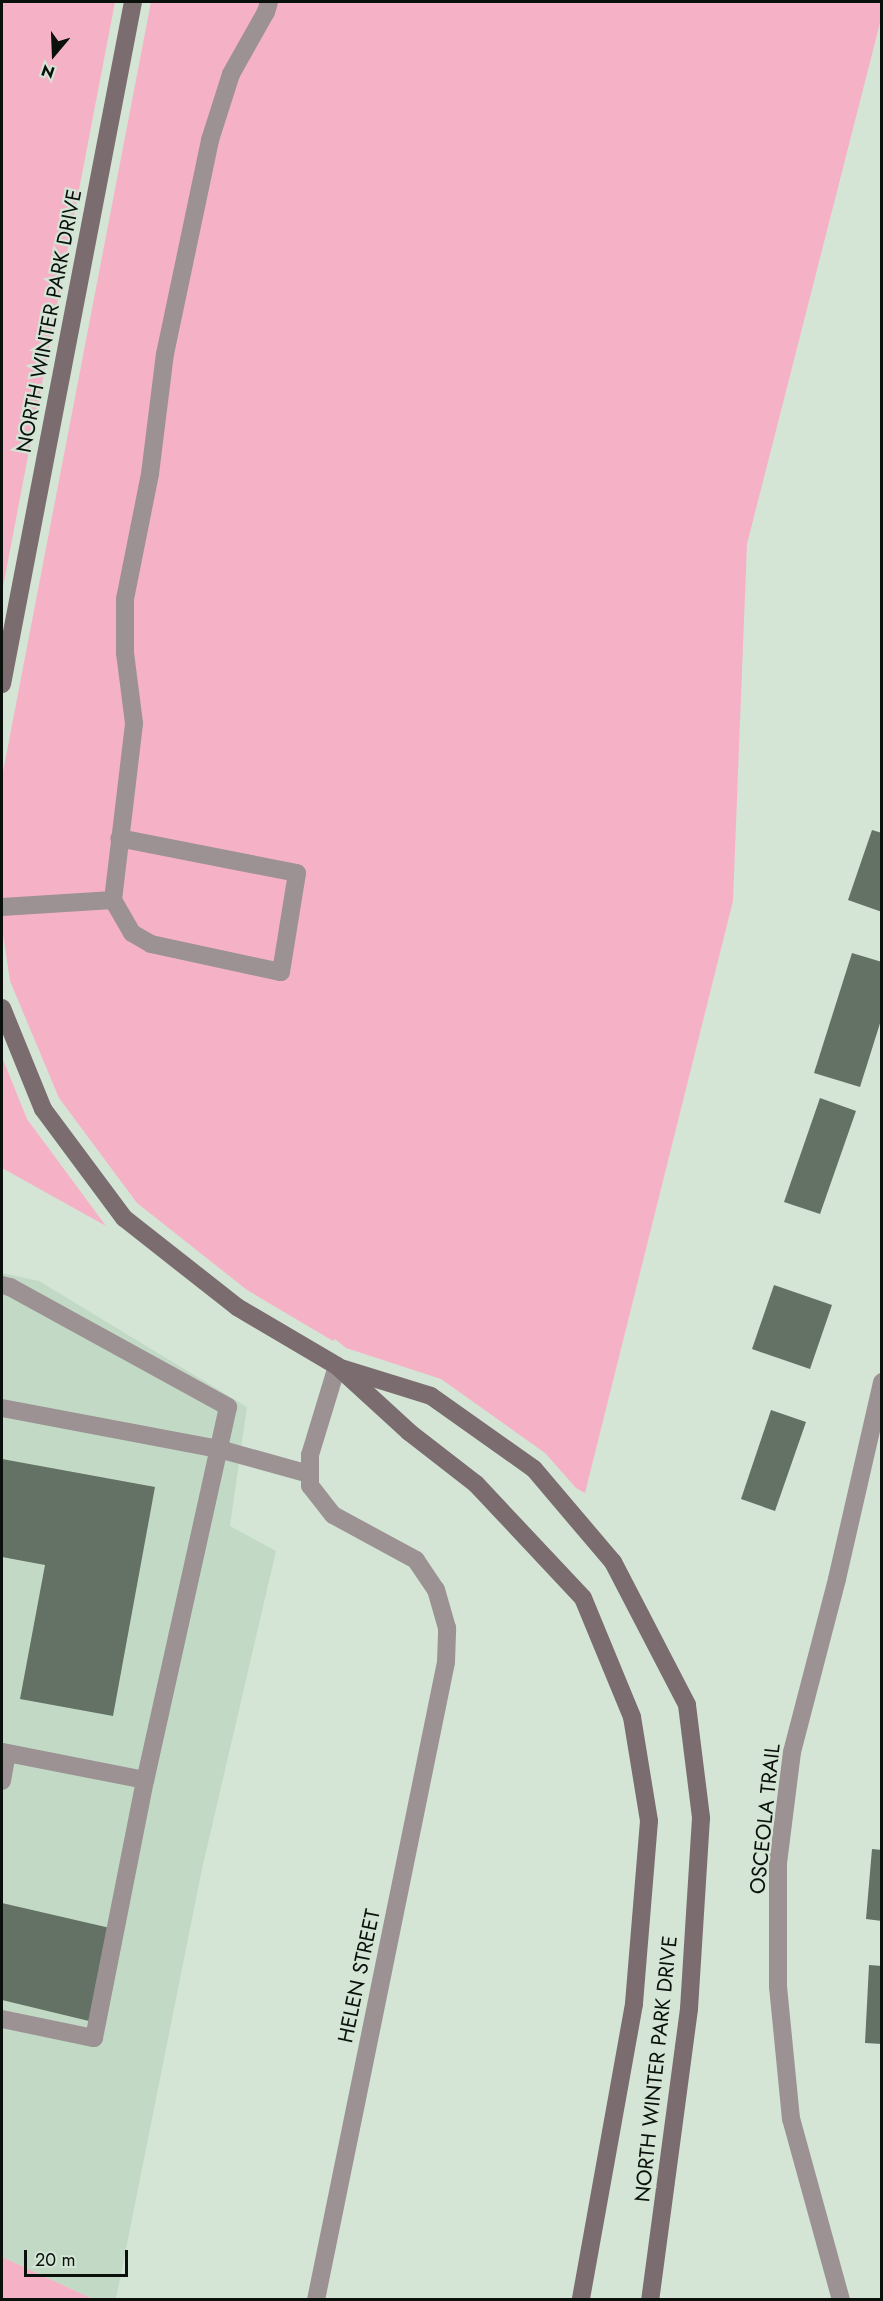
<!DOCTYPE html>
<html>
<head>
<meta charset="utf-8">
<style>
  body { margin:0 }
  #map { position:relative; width:883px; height:2301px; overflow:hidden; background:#d4e5d5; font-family:Jost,sans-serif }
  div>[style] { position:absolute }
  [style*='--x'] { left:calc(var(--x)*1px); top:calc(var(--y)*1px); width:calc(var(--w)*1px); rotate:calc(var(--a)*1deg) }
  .built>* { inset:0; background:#c2dac5 }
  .green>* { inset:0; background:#f5b2c7 }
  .building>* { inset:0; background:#637265 }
  .lane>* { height:18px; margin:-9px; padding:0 9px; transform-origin:9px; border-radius:9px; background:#9c9294 }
  .street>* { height:18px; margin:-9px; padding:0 9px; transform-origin:9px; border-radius:9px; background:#9c9294 }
  .secondary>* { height:18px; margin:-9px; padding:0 9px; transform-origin:9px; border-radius:9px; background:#7b6c70 }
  span { translate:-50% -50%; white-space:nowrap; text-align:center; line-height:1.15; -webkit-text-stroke:4.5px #d4e5d5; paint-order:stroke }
  .street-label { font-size:21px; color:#0a100b }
  .frame { position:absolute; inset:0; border:3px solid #0a100b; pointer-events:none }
  .north { position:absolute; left:24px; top:24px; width:60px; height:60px; -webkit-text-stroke:4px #d4e5d5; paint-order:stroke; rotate:199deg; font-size:16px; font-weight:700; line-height:24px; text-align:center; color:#0a100b }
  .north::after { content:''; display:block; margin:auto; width:21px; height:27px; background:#0a100b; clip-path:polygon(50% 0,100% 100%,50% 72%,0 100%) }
  .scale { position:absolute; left:24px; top:2250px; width:104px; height:27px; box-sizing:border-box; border:3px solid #0a100b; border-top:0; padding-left:8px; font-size:18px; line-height:21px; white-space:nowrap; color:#0a100b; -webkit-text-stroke:4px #d4e5d5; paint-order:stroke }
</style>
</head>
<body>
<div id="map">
  <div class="built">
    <div style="clip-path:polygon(2px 1273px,39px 1281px,247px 1407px,230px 1526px,276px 1551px,202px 1869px,116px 2299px,93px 2299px,2px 2257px)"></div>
  </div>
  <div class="green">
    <div style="clip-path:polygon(2px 2px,115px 2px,2px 592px)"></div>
    <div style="clip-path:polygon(151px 2px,881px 2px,881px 19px,747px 544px,733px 901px,585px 1493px,576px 1488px,545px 1453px,441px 1379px,346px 1348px,335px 1339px,333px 1341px,247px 1290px,137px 1203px,59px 1098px,10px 981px,2px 928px,2px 777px)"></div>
    <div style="clip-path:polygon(2px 1057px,27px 1119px,106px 1226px,2px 1168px)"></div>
    <div style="clip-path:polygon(2px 2257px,93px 2299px,2px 2299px)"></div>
  </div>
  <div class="building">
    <div style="clip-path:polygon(872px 830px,882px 833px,882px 912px,848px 900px)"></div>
    <div style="clip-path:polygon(852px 953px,882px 962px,882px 1017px,860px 1087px,814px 1073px)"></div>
    <div style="clip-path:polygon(820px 1098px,856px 1111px,820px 1214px,784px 1202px)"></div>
    <div style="clip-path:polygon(774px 1285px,832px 1305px,810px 1369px,752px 1349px)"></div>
    <div style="clip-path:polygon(771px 1410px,806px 1422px,775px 1511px,741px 1499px)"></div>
    <div style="clip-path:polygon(2px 1459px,155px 1487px,113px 1716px,20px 1699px,45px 1565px,2px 1557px)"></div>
    <div style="clip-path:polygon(872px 1849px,882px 1850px,882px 1921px,866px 1919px)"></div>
    <div style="clip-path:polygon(2px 1903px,110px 1928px,89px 2021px,2px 2000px)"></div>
    <div style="clip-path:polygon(869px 1965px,882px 1966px,882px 2044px,865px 2043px)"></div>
  </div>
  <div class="lane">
    <div style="--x:113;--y:900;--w:38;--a:60"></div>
    <div style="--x:132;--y:933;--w:22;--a:30"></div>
    <div style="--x:151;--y:944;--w:133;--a:12.2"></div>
    <div style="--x:281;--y:972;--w:100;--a:-80.8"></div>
    <div style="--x:297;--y:873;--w:181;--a:-168.9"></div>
    <div style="--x:2;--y:907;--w:111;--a:-3.6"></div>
    <div style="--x:113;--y:900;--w:178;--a:-83.2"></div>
    <div style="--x:134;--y:723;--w:71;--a:-97.3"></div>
    <div style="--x:125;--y:653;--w:54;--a:-90"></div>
    <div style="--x:125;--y:599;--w:127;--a:-78.7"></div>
    <div style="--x:150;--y:474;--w:121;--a:-82.9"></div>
    <div style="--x:165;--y:354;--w:219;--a:-78.1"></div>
    <div style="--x:210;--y:140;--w:69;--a:-72.3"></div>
    <div style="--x:231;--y:74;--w:71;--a:-60.6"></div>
    <div style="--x:266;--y:12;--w:10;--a:-73"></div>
    <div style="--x:2;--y:1285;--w:8;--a:14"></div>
    <div style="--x:10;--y:1287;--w:249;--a:28.8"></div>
    <div style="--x:228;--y:1407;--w:382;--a:102.5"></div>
    <div style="--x:145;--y:1780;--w:146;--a:-168.9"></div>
    <div style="--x:2;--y:1408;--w:221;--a:10.7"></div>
    <div style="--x:219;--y:1449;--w:93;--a:15.5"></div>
    <div style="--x:2;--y:1781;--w:28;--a:-80"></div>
    <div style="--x:2;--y:2019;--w:94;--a:11.7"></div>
    <div style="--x:94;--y:2038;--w:263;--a:-78.8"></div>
  </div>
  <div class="street">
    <div style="--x:316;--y:2300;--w:651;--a:-78.48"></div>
    <div style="--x:446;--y:1662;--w:34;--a:-88"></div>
    <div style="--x:447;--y:1628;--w:40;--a:-106"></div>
    <div style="--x:436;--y:1590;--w:36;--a:-124"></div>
    <div style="--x:416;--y:1560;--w:94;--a:-151.5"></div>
    <div style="--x:333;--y:1515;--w:37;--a:-128"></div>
    <div style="--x:310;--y:1486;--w:31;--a:-90"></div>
    <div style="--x:310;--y:1455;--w:93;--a:-73.1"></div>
    <div style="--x:841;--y:2300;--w:188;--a:-105.4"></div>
    <div style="--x:791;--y:2119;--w:133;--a:-95.6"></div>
    <div style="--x:778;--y:1987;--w:124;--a:-90"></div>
    <div style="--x:778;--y:1863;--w:112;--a:-82.8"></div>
    <div style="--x:792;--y:1752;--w:179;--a:-75.4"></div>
    <div style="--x:837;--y:1579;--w:202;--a:-77.1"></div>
  </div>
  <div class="secondary">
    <div style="--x:2;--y:684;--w:694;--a:-79.13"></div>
    <div style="--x:2;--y:1008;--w:109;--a:67.9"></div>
    <div style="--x:43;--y:1109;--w:136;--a:53.4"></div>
    <div style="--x:124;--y:1218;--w:144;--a:38.2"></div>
    <div style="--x:237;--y:1307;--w:116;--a:30.5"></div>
    <div style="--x:337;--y:1366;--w:98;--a:42.5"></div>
    <div style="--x:409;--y:1432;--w:85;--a:37.8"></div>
    <div style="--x:476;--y:1484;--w:156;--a:46.8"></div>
    <div style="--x:583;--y:1598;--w:129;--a:67.6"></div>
    <div style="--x:632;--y:1717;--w:105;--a:80.7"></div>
    <div style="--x:649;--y:1821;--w:184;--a:94.7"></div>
    <div style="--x:634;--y:2004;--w:301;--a:100.2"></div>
    <div style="--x:341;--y:1368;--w:94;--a:17.3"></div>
    <div style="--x:431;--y:1396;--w:126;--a:35.3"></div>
    <div style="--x:534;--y:1469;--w:122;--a:49.7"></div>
    <div style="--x:613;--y:1562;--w:161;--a:62.6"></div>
    <div style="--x:687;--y:1705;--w:114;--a:82.9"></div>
    <div style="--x:701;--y:1818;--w:191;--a:93.6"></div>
    <div style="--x:689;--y:2009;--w:294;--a:97.6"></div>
  </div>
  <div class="street-label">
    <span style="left:49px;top:321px;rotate:-79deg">NORTH WINTER PARK DRIVE</span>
    <span style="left:765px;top:1819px;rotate:-84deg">OSCEOLA TRAIL</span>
    <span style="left:359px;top:1976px;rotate:-78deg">HELEN STREET</span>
    <span style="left:656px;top:2069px;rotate:-84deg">NORTH WINTER PARK DRIVE</span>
  </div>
  <div class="frame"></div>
  <div class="north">N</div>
  <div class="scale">20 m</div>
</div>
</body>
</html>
